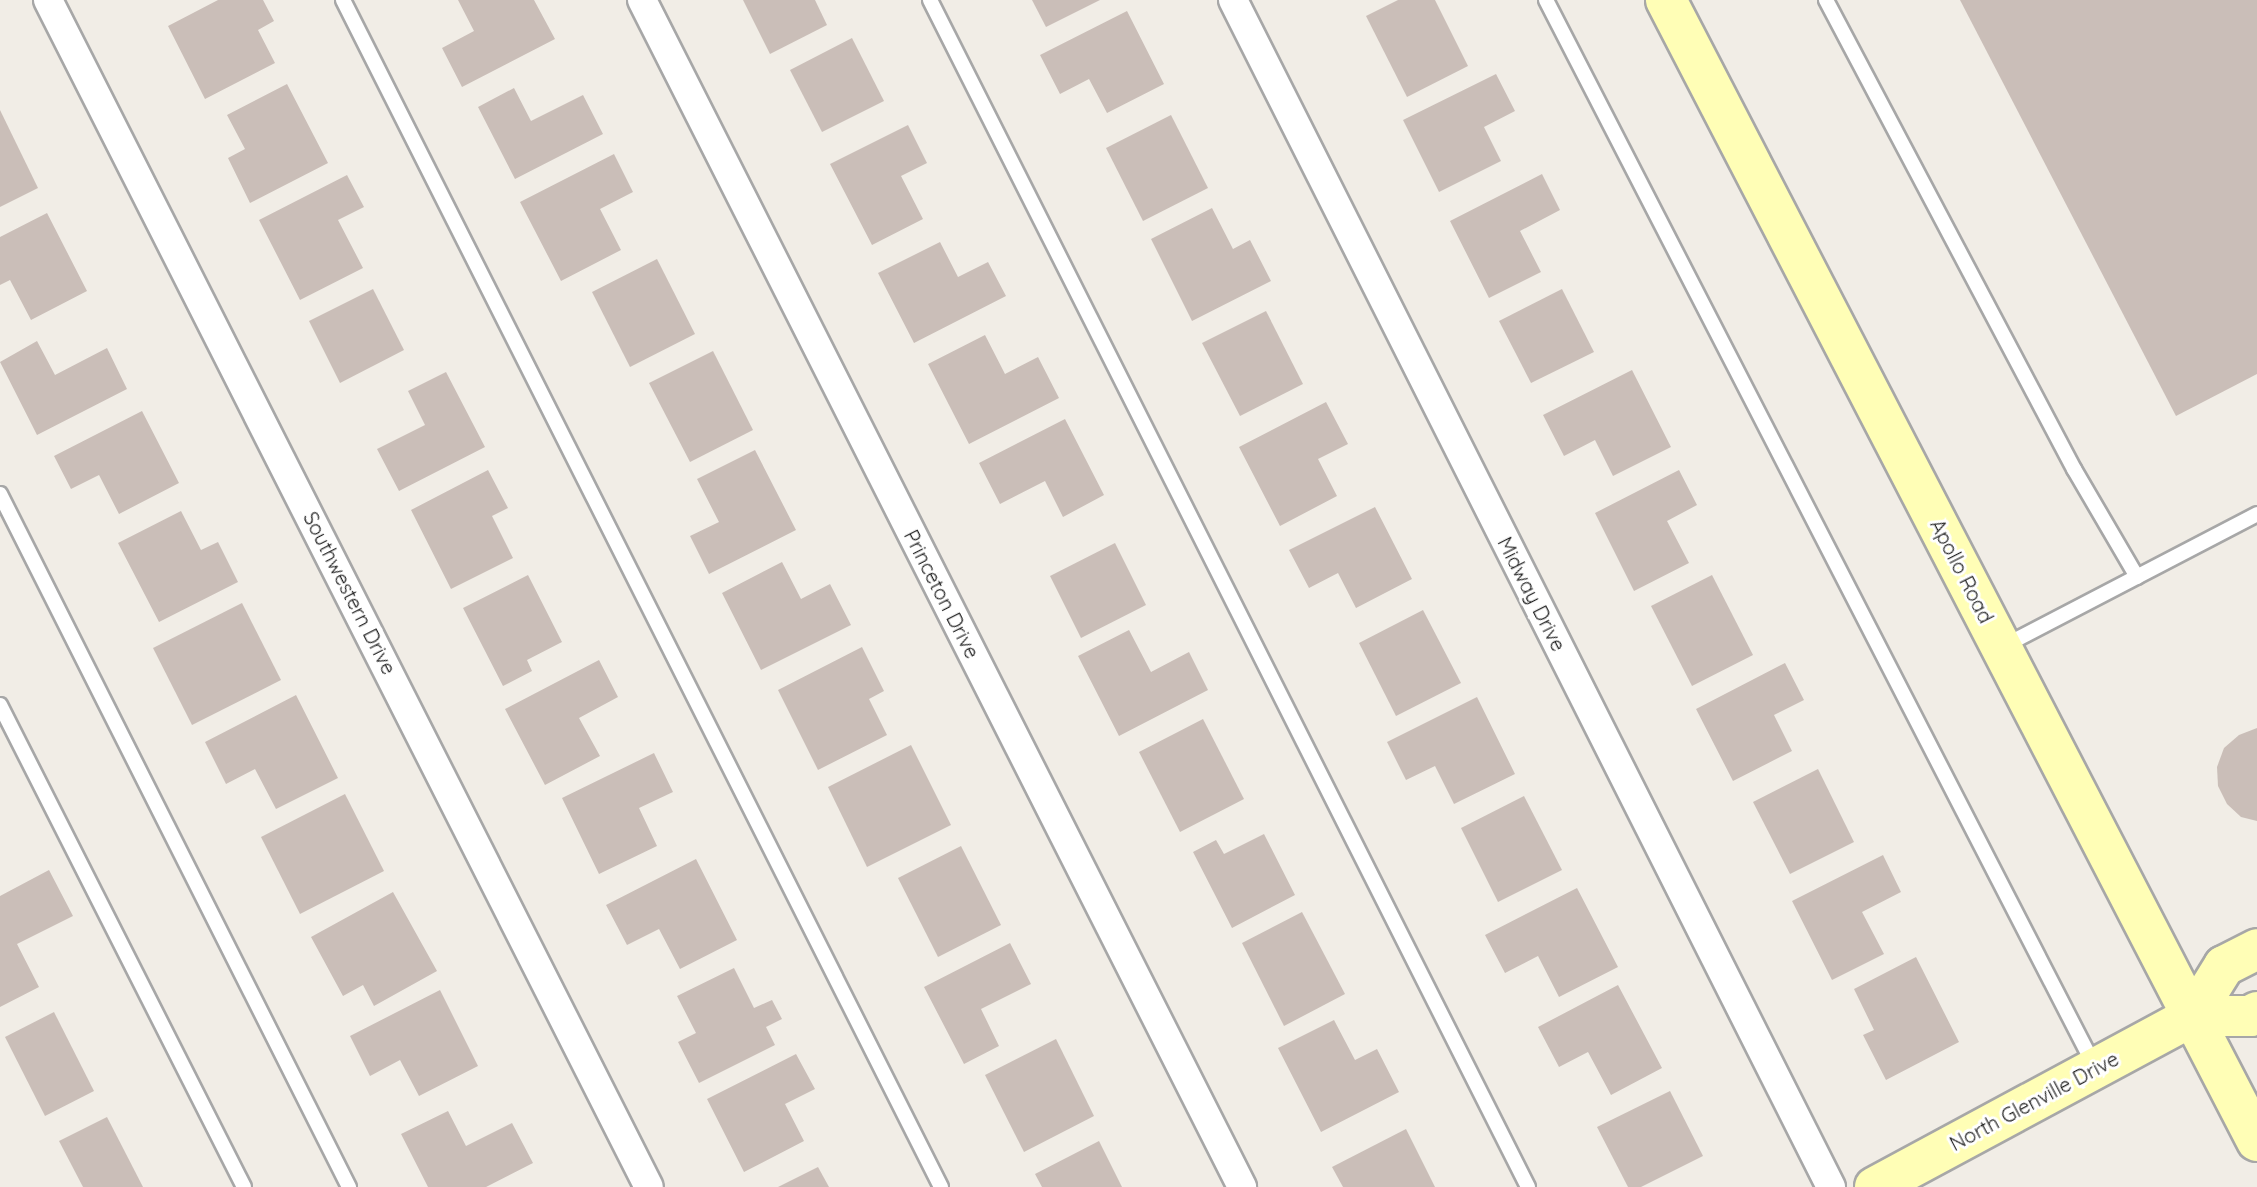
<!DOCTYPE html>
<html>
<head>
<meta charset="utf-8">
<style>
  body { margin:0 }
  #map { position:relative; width:2257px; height:1187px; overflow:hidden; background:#f1ede6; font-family:Quicksand,sans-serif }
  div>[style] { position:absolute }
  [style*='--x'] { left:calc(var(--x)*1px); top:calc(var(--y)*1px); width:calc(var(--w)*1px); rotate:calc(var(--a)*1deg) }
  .building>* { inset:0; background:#cabeb8 }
  .roads { filter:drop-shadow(2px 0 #a7a7a7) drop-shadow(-2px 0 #a7a7a7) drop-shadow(0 2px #a7a7a7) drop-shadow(0 -2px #a7a7a7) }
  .lane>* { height:14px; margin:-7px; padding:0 7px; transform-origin:7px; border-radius:7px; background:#fff }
  .street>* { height:28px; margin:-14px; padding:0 14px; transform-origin:14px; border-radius:14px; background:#fff }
  .secondary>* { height:40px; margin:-20px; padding:0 20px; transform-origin:20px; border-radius:20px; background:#fffeb6 }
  span { translate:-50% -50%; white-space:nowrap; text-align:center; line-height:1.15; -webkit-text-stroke:6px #fff; paint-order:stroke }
  .street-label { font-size:20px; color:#202020 }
</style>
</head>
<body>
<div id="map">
  <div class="building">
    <div style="clip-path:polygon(218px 0,263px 0,274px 21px,258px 30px,275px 63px,205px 99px,168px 26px)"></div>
    <div style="clip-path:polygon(458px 0,534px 0,555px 39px,462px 87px,442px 48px,474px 31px)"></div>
    <div style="clip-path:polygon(743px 0,815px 0,827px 25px,770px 54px)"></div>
    <div style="clip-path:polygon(1032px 0,1100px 0,1046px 27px)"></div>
    <div style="clip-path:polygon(1398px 0,1435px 0,1468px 66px,1407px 97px,1366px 16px)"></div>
    <div style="clip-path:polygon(1960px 0,2257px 0,2257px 374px,2176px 416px)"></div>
    <div style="clip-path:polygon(1127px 11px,1164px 84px,1107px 113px,1089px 79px,1060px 94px,1040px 55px)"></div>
    <div style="clip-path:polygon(852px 38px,884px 101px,822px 132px,790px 70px)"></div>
    <div style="clip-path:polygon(1496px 74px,1515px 111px,1484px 127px,1501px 161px,1439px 192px,1403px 120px)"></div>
    <div style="clip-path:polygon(287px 84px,328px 163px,250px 203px,228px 158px,245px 149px,227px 115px)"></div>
    <div style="clip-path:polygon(514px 88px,531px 121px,583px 95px,603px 134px,515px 179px,478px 107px)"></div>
    <div style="clip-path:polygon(0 110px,38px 188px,0 207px)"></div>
    <div style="clip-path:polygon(1171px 115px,1208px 188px,1143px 221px,1106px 148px)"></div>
    <div style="clip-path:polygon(908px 125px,927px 163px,901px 176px,923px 219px,872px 245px,830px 164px)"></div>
    <div style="clip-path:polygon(614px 154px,633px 192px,600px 209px,621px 250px,561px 281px,520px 202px)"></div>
    <div style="clip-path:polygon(1542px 174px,1560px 210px,1520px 231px,1541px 272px,1489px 298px,1450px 221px)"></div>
    <div style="clip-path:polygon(347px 175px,364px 207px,338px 220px,363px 268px,300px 300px,259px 220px)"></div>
    <div style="clip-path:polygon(1212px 208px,1233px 249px,1250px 240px,1271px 281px,1192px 321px,1151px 239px)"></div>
    <div style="clip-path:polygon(47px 213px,87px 291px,31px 320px,10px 280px,0 285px,0 237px)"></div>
    <div style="clip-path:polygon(940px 242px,958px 277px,988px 262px,1006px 296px,914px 343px,878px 273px)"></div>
    <div style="clip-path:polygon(657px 259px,695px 334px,630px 367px,592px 292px)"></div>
    <div style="clip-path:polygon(373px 289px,404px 350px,340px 383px,309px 321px)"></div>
    <div style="clip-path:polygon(1562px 289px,1594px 352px,1531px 383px,1499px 321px)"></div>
    <div style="clip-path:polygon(1266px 311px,1303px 384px,1240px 416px,1202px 343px)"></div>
    <div style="clip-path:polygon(985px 335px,1005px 374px,1038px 357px,1059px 398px,969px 444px,928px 364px)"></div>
    <div style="clip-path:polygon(37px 341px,55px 375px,107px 348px,127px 389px,37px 435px,0 362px)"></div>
    <div style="clip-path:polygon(713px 351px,753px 430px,690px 462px,649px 383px)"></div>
    <div style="clip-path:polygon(1632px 370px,1671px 447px,1613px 476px,1595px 440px,1564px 456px,1543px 415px)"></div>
    <div style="clip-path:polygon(446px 372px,485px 447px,399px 491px,377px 449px,425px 425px,408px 391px)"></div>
    <div style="clip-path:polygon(1326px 402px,1348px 444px,1318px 459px,1337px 496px,1280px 526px,1239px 447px)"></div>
    <div style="clip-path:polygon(142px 411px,179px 483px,119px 514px,99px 475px,71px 489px,54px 456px)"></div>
    <div style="clip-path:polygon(1065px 419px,1104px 495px,1063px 517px,1045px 481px,1000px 504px,979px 463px)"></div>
    <div style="clip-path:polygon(755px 450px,796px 530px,709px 574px,690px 536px,719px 522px,697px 479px)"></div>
    <div style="clip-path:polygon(488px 470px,508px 508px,492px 516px,513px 558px,451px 589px,411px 510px)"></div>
    <div style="clip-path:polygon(1679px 470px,1697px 505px,1667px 521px,1689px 563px,1634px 591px,1595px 513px)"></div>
    <div style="clip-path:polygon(1375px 507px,1412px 579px,1356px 608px,1338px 573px,1309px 588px,1289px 550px)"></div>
    <div style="clip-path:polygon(181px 511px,201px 550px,218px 542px,238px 582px,159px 622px,118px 543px)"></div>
    <div style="clip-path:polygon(1115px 543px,1146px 605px,1081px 638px,1050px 576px)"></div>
    <div style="clip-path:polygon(782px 562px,801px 599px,830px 584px,851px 625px,761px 670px,722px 593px)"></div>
    <div style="clip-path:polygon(528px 575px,562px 642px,527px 660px,532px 671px,503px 686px,463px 608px)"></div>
    <div style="clip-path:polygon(1712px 575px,1753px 655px,1692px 686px,1651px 606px)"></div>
    <div style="clip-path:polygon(242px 603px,281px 680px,192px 725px,153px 648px)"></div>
    <div style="clip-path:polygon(1423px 610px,1461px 683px,1396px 716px,1359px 643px)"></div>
    <div style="clip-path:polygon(1129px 630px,1151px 672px,1189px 652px,1208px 690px,1119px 736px,1078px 656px)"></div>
    <div style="clip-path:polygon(862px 647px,884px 691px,869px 699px,887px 735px,818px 770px,778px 690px)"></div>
    <div style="clip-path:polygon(599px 660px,618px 697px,579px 718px,600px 756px,545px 785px,505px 709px)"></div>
    <div style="clip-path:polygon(1785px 663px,1804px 700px,1774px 715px,1792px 751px,1733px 781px,1696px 709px)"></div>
    <div style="clip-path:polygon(296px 695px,338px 778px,276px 809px,255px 769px,226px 784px,205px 742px)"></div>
    <div style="clip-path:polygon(1477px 697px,1515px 774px,1454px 804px,1435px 766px,1406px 780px,1387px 742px)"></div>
    <div style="clip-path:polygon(1203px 719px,1244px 799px,1180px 832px,1139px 752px)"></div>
    <div style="clip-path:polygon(2257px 728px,2257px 821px,2241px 817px,2227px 804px,2218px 786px,2217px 767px,2224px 748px,2239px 735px)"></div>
    <div style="clip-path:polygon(911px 745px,951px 825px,867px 867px,828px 787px)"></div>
    <div style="clip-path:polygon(654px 753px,673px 792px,639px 808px,657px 846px,599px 874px,562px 798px)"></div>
    <div style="clip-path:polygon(1818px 769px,1854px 842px,1790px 874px,1753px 802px)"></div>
    <div style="clip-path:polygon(345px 794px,384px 871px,300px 914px,261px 837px)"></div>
    <div style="clip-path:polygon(1524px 796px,1562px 870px,1498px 902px,1461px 828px)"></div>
    <div style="clip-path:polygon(1264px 834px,1295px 895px,1232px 928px,1193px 852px,1216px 840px,1224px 854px)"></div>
    <div style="clip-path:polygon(961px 846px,1001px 925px,938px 957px,898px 878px)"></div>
    <div style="clip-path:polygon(1883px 855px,1901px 892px,1862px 912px,1884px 954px,1832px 980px,1792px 901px)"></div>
    <div style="clip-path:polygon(696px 859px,737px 940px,680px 969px,659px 929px,627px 945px,606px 905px)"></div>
    <div style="clip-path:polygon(49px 870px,73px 916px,17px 944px,39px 987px,0 1007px,0 896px)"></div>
    <div style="clip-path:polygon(1577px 888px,1618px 967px,1559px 997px,1538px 956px,1505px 973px,1485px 935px)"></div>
    <div style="clip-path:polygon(393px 892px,437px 971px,374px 1006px,363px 985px,343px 996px,311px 937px)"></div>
    <div style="clip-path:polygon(1302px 912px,1345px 994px,1284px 1026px,1242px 943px)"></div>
    <div style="clip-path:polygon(1010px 943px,1031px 984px,981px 1009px,999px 1046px,964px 1064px,924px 987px)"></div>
    <div style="clip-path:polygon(1916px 957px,1959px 1042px,1886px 1080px,1863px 1035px,1874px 1030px,1854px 989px)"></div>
    <div style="clip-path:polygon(734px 968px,754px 1008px,772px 1000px,782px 1019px,766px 1027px,775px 1045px,699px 1083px,678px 1042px,696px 1033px,677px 996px)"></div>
    <div style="clip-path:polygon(1618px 985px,1662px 1068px,1611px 1095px,1588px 1052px,1559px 1067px,1538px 1027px)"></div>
    <div style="clip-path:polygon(440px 990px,478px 1066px,419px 1096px,400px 1060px,370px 1076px,350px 1036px)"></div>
    <div style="clip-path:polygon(54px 1012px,94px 1091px,45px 1116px,5px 1037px)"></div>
    <div style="clip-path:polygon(1334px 1020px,1355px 1060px,1377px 1049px,1399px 1092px,1321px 1132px,1278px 1048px)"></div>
    <div style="clip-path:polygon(1056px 1039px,1094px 1116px,1024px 1152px,985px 1075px)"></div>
    <div style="clip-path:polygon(796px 1054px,815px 1089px,785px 1104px,804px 1141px,744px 1172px,707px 1099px)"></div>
    <div style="clip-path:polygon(1670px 1091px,1703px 1156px,1641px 1187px,1628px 1187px,1597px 1127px)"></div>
    <div style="clip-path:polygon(448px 1111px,466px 1146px,512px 1123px,533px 1163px,486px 1187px,428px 1187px,401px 1134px)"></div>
    <div style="clip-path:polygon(107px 1117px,143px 1187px,83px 1187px,59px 1141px)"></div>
    <div style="clip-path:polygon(1406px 1129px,1435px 1187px,1343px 1187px,1332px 1167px)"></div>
    <div style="clip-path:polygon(1099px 1141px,1122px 1187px,1042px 1187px,1035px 1174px)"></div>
    <div style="clip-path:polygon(818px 1167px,829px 1187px,778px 1187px)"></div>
  </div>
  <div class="roads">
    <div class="lane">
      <div style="--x:343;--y:0;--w:1329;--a:63.26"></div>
      <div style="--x:930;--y:0;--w:1329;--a:63.26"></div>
      <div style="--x:1546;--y:0;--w:1200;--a:62.77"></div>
      <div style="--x:1826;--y:0;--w:531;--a:62.13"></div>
      <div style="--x:2074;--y:469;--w:125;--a:59.7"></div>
      <div style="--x:0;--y:494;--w:776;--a:63.27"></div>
      <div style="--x:2002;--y:647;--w:288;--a:-27.5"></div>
      <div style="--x:0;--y:705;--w:540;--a:63.15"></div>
    </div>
    <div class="street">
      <div style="--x:48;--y:0;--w:1330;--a:63.15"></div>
      <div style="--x:642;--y:0;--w:1330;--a:63.18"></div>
      <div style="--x:1233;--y:0;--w:1329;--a:63.26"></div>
    </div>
    <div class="secondary">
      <div style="--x:1666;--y:0;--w:1285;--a:62.62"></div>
      <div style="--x:2193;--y:1016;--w:59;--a:-58.2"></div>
      <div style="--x:2224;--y:966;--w:37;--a:-27"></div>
      <div style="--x:1875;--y:1187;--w:361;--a:-28.3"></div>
      <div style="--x:2193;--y:1016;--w:58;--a:0"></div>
      <div style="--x:2251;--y:1016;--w:7;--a:-34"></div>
    </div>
  </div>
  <div class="street-label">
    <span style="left:1962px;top:571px;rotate:63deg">Apollo Road</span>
    <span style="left:350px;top:593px;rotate:63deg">Southwestern Drive</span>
    <span style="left:942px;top:594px;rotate:63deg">Princeton Drive</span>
    <span style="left:1532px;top:594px;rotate:63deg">Midway Drive</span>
    <span style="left:2034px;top:1101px;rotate:-28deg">North Glenville Drive</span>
  </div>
</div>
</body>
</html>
